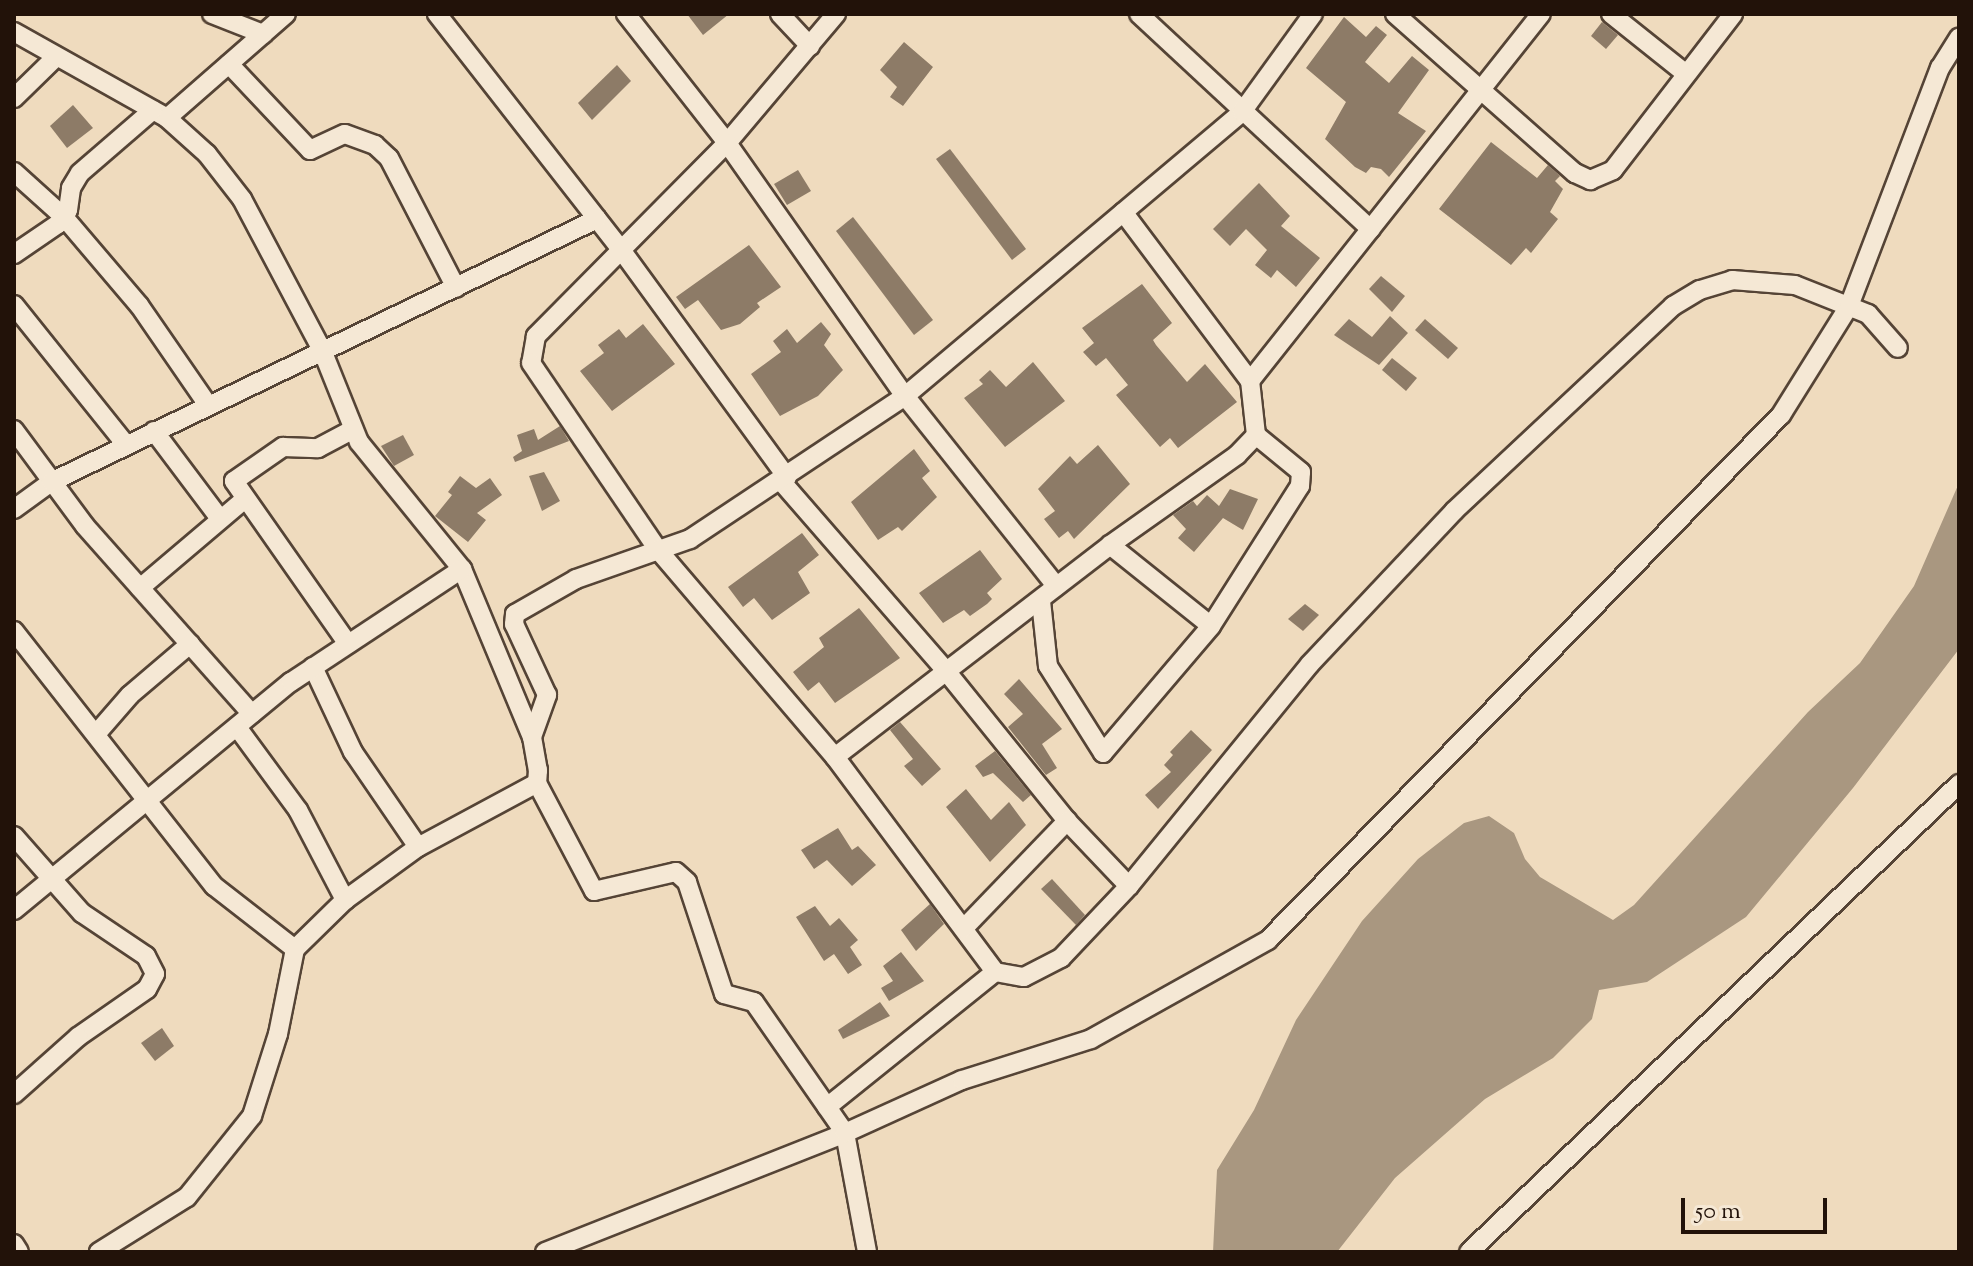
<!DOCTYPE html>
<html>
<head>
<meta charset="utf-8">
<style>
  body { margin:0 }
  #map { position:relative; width:1973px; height:1266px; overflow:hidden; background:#efdbbe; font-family:"Sorts Mill Goudy",serif }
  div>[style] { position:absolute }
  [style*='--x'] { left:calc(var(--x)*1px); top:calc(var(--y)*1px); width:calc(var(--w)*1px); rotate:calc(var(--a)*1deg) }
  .water>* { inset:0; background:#a99780 }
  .building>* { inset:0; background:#8d7b67 }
  .roads { filter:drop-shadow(2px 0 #554436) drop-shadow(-2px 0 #554436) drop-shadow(0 2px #554436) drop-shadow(0 -2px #554436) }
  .minor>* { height:18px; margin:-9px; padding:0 9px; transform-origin:9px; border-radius:9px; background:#f5e8d5 }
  span { translate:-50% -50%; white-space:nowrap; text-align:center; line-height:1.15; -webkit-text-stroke:6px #f5e8d5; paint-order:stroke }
  .frame { position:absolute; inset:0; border:16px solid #221209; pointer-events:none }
  .scale { position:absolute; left:1681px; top:1198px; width:146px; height:36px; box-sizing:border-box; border:4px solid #221209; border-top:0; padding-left:10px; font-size:24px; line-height:28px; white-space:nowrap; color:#221209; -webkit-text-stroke:6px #f5e8d5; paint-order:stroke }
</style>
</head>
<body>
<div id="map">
  <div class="water">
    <div style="clip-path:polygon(1959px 483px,1959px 649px,1853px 788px,1746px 917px,1647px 982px,1599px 990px,1592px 1019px,1553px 1058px,1485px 1099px,1395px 1178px,1337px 1252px,1213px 1252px,1217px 1170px,1254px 1110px,1296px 1020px,1362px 921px,1418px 859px,1464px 823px,1489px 816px,1514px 833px,1525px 859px,1540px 877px,1613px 920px,1634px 905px,1808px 712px,1860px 663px,1914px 586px)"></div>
  </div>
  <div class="building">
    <div style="clip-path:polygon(687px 14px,729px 14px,703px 35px)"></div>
    <div style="clip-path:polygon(1344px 17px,1366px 37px,1376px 26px,1387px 35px,1365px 62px,1389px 83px,1412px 56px,1429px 70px,1398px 113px,1426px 131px,1389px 177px,1381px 169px,1371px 167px,1366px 173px,1355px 167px,1325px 139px,1346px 102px,1306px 68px)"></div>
    <div style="clip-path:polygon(1602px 22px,1618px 35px,1606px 49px,1591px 36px)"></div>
    <div style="clip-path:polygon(904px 42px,933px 67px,903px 106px,890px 97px,897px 87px,880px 70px)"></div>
    <div style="clip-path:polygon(617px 65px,631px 81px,592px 120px,578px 103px)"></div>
    <div style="clip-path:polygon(73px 105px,93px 128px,67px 148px,50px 126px)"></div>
    <div style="clip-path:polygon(1491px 142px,1537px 178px,1548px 165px,1560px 176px,1555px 181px,1563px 189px,1550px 212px,1558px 219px,1531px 253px,1526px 248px,1511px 265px,1439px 209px)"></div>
    <div style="clip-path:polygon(950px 149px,1026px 249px,1012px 260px,936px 159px)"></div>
    <div style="clip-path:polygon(798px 170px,811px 191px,787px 205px,774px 184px)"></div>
    <div style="clip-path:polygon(1259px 183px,1290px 216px,1281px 226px,1320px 258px,1296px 287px,1277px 270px,1271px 278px,1255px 265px,1267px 250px,1246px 229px,1230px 246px,1213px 229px)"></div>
    <div style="clip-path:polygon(853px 217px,933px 320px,914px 335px,836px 231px)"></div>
    <div style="clip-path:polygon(749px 245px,781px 287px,757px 303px,760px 307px,740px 324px,721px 330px,698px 300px,685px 309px,676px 297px)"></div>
    <div style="clip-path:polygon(1381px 276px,1405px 296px,1392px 312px,1369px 289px)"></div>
    <div style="clip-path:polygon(1142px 284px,1172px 323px,1153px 340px,1156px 345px,1187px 382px,1205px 364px,1237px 402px,1178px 448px,1170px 438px,1160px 447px,1116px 395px,1128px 385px,1106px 358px,1096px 366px,1083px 352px,1094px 343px,1082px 328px)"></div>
    <div style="clip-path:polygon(1390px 316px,1408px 333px,1379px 365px,1334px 335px,1349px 319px,1372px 337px)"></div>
    <div style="clip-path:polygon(1425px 319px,1458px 348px,1448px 359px,1415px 330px)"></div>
    <div style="clip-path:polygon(821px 322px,831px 334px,824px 345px,843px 370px,818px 396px,780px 416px,751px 374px,781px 352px,773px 341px,787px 329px,797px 343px)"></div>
    <div style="clip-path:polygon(643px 324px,675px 364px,612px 411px,580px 371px,604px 353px,598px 345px,619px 329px,626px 338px)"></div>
    <div style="clip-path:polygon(1392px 358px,1417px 378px,1406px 391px,1382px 370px)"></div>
    <div style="clip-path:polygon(1033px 362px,1065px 401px,1005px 447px,964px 398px,983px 384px,979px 380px,990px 370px,1006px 387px)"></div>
    <div style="clip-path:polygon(560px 426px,569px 441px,515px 462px,513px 457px,522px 451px,517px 435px,534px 429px,538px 440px)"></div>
    <div style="clip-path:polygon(403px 435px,414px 455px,394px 466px,381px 446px)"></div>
    <div style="clip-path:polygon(1098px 445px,1130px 484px,1074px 539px,1068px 531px,1059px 538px,1044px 519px,1055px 511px,1038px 489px,1070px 456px,1077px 464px)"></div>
    <div style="clip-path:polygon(914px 449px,930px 471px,922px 478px,937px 497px,902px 531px,898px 527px,878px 540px,851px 502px)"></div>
    <div style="clip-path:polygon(544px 472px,560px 501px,542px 511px,529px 476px)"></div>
    <div style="clip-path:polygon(460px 476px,476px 488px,490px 478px,502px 495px,477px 513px,486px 520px,468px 542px,435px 516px,452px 495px,448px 492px)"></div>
    <div style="clip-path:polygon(1230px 489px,1258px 499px,1243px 530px,1223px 518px,1194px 552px,1178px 538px,1186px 529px,1173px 515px,1193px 501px,1197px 506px,1207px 495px,1219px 506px)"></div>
    <div style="clip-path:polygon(802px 533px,819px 555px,798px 572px,810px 593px,772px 620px,754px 598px,743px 607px,728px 587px)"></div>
    <div style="clip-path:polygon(980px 550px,1002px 579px,987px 593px,992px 599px,987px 604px,970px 616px,964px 610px,943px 623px,919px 593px)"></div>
    <div style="clip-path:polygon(1305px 604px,1319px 615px,1303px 631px,1288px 619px)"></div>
    <div style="clip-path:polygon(859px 608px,900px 658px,835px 703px,819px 682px,808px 691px,793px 672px,824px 647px,819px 638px)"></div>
    <div style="clip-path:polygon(1019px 679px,1062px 729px,1042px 744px,1057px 768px,1046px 775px,1008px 727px,1023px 714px,1004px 694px)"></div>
    <div style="clip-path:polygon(900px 722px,941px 769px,922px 786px,904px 766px,913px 759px,890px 730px)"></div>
    <div style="clip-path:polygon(1191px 730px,1212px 750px,1158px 809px,1145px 795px,1171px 772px,1164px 765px,1173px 755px,1170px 752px)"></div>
    <div style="clip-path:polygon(995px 751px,1031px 795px,1023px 802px,993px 773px,983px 777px,975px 766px)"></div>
    <div style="clip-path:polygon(966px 789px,991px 820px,1009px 802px,1026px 825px,990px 862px,946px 807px)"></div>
    <div style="clip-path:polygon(838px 828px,852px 850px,858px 846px,876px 865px,852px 886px,827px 860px,814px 869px,801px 850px)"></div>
    <div style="clip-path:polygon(1052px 879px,1085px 915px,1076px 925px,1041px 889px)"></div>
    <div style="clip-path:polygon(930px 904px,944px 924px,916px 951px,901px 930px)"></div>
    <div style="clip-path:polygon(815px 906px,830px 926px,839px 918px,858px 940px,850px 947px,862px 965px,848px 974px,834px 954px,824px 961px,796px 917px)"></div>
    <div style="clip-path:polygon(901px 952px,924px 981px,889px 1001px,881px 988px,893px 981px,883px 966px)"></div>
    <div style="clip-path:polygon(880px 1002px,890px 1016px,843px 1039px,838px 1030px)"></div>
    <div style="clip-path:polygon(162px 1028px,174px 1046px,155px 1061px,141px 1043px)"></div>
  </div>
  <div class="roads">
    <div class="minor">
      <div style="--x:212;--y:14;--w:55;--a:21.4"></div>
      <div style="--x:437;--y:14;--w:301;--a:52"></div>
      <div style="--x:622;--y:251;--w:280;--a:53.9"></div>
      <div style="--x:626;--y:14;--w:164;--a:51.9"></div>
      <div style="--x:727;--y:143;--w:309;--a:54.9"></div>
      <div style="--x:905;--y:396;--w:243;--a:51.5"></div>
      <div style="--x:780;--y:14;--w:44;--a:46.8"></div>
      <div style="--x:836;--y:14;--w:169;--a:130.2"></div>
      <div style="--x:727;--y:143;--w:272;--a:134.7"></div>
      <div style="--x:536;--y:336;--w:27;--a:100"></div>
      <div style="--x:531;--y:363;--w:227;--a:55.8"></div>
      <div style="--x:659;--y:551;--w:271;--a:49.5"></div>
      <div style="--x:835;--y:757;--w:268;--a:53.3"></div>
      <div style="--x:995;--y:972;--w:29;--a:10"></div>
      <div style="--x:1024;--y:977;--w:42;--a:-27.2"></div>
      <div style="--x:1061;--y:958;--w:99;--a:-46.6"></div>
      <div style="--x:1129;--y:886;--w:286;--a:-50.8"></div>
      <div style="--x:1310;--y:664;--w:210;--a:-46.7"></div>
      <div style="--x:1454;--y:511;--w:300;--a:-43.1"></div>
      <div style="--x:1673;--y:306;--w:31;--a:-31"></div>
      <div style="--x:1700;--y:290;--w:34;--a:-17"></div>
      <div style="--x:1732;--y:280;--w:63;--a:4.5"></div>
      <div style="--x:1795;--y:285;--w:79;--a:21.7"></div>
      <div style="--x:1868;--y:314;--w:45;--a:48.6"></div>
      <div style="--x:1139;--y:14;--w:316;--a:42.9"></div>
      <div style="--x:1395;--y:14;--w:240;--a:41.5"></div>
      <div style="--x:1575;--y:173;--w:17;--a:25"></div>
      <div style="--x:1590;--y:180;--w:25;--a:-23"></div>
      <div style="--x:1613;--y:170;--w:197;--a:-52.4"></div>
      <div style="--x:1611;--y:14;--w:95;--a:38.6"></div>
      <div style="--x:14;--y:32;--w:176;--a:29.3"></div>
      <div style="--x:167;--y:118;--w:54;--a:42"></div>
      <div style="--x:207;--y:154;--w:57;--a:52.1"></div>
      <div style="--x:242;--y:199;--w:171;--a:62.1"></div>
      <div style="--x:322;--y:350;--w:99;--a:68.1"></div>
      <div style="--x:359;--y:442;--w:164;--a:51"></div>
      <div style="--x:462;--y:569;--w:182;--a:67.4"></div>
      <div style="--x:532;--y:737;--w:34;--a:80"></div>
      <div style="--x:538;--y:770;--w:13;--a:94"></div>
      <div style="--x:537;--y:783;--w:135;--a:151.7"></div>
      <div style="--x:418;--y:847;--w:90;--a:144"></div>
      <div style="--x:345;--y:900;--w:70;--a:135.6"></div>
      <div style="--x:295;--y:949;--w:87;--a:101.3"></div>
      <div style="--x:278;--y:1034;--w:86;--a:107.6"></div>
      <div style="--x:252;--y:1116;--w:104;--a:128.7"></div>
      <div style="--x:187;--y:1197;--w:104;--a:148"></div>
      <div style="--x:229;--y:64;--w:118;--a:46.7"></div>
      <div style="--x:310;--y:150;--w:38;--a:-25"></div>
      <div style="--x:345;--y:134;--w:32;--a:20"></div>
      <div style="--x:375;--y:145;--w:19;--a:43"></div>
      <div style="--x:389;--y:158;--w:146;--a:62.7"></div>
      <div style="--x:14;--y:98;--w:59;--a:-44.3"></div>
      <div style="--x:167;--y:118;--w:158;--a:-41.2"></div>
      <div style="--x:14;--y:172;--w:67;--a:42"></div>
      <div style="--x:64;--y:217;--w:116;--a:49.6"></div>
      <div style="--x:139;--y:305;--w:121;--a:55.4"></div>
      <div style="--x:14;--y:254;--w:53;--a:-34.3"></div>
      <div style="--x:58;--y:224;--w:17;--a:-54"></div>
      <div style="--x:68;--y:210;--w:22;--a:-82"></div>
      <div style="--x:71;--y:188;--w:17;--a:-59"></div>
      <div style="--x:80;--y:173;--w:96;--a:-40.8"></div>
      <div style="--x:14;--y:305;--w:179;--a:51.3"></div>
      <div style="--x:1250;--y:381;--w:468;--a:-51.6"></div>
      <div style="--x:14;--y:430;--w:119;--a:53.5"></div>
      <div style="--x:85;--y:526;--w:251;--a:48.4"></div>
      <div style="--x:154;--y:431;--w:110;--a:53.1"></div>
      <div style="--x:781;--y:481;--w:252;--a:49"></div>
      <div style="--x:946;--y:671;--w:193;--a:51.1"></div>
      <div style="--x:1067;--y:821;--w:90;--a:46.4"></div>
      <div style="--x:14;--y:509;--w:46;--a:-36.1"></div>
      <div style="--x:51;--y:482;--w:606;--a:-25.72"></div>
      <div style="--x:1110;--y:545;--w:156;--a:-35.3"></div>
      <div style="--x:1237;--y:455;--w:28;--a:-46"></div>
      <div style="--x:1256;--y:435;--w:54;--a:-96.3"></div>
      <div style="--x:1250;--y:381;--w:211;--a:-126.9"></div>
      <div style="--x:140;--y:588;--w:138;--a:-40.3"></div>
      <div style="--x:1041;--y:601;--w:65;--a:83.9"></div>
      <div style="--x:1048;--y:666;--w:103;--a:57.7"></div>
      <div style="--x:1103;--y:753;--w:167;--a:-49.6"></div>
      <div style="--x:1211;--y:626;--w:166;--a:-57.6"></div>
      <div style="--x:1300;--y:486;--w:14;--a:-86"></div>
      <div style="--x:1301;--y:472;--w:58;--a:-140.6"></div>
      <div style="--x:14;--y:631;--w:324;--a:51.9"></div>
      <div style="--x:214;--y:886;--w:103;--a:37.9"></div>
      <div style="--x:348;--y:644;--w:199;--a:-125"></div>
      <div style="--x:234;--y:481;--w:60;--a:-34.8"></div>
      <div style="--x:283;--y:447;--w:35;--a:2"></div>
      <div style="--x:318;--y:448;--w:40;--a:-28"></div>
      <div style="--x:313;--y:667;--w:94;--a:64.8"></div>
      <div style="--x:353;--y:752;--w:115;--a:55.6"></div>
      <div style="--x:237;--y:727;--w:103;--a:53.7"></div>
      <div style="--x:298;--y:810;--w:102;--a:62.4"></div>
      <div style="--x:97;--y:733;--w:50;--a:-49"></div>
      <div style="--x:130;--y:695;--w:79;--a:-40.4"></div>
      <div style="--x:532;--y:737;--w:45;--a:-70.3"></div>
      <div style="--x:547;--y:695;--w:78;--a:-114.9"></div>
      <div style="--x:514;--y:624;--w:10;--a:-84"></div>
      <div style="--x:515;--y:614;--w:70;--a:-29.8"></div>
      <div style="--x:576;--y:579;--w:121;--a:-19.3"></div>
      <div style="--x:690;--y:539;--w:258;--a:-33.6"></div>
      <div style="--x:905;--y:396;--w:441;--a:-40.1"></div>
      <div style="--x:1242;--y:112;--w:121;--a:-54.1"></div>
      <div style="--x:835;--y:757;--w:347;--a:-37.6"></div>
      <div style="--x:1110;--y:545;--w:129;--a:38.7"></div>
      <div style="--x:537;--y:783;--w:122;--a:62.2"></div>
      <div style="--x:594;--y:891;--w:84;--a:-13"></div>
      <div style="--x:676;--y:872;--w:15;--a:42"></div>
      <div style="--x:687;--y:882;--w:118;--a:71.7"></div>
      <div style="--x:724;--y:994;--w:31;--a:15"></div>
      <div style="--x:754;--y:1002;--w:160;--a:55.2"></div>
      <div style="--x:845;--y:1133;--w:121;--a:79.5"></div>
      <div style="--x:14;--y:836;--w:103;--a:48.6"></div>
      <div style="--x:82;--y:913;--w:77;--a:33.9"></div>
      <div style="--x:146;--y:956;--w:20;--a:63"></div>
      <div style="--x:155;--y:974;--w:17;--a:118"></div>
      <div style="--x:147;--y:989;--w:84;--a:145.2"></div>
      <div style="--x:78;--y:1037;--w:86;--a:138.3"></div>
      <div style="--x:14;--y:910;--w:359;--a:-39.5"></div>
      <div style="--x:291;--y:682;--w:205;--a:-33.5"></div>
      <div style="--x:964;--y:928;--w:149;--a:-46.1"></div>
      <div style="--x:827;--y:1107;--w:216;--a:-38.8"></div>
      <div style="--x:14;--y:1244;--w:9;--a:58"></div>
      <div style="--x:545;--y:1252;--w:323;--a:-21.6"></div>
      <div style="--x:845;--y:1133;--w:128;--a:-24.4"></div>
      <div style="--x:962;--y:1080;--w:135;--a:-17.6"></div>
      <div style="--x:1091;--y:1039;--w:203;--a:-29.2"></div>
      <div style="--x:1268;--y:940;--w:734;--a:-45.66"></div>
      <div style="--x:1781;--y:415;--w:128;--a:-58"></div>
      <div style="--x:1849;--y:306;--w:255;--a:-69.1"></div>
      <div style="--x:1940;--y:68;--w:36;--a:-58"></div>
      <div style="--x:1469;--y:1252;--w:678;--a:-43.68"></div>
    </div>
  </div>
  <div class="frame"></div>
  <div class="scale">50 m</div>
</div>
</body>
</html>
